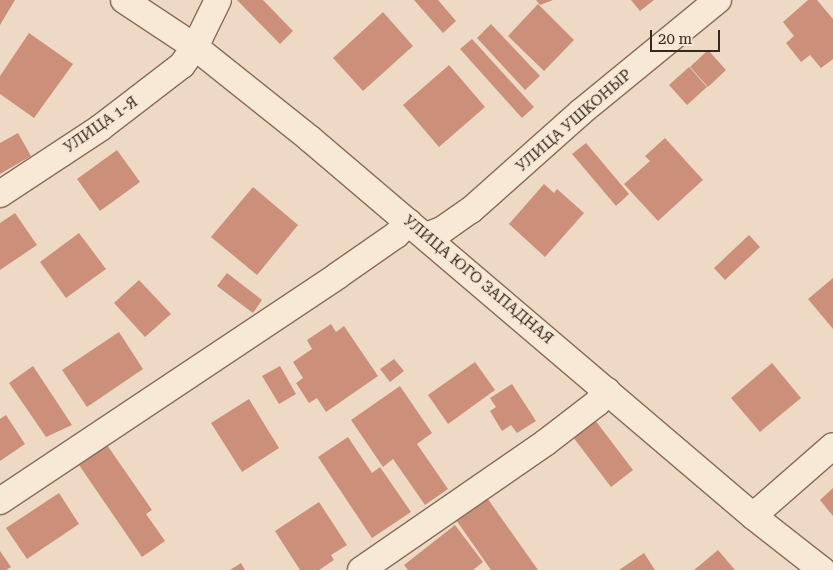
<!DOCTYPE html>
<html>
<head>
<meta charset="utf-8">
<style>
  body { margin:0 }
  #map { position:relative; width:833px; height:570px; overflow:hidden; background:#eedac4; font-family:"Roboto Serif",serif }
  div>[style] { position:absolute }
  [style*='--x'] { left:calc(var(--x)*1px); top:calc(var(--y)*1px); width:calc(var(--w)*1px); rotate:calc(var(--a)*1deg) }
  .building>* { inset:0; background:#cb8f7a }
  .roads { filter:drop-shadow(1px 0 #886b5a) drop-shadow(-1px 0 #886b5a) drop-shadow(0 1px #886b5a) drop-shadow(0 -1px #886b5a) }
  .minor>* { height:26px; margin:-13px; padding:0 13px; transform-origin:13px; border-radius:13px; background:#f8e9d7 }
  span { translate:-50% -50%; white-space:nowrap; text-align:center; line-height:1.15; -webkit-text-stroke:4px #f5e6d3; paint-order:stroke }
  .street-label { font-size:15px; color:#38271e }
  .scale { position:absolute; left:650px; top:30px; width:70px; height:22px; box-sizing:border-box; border:2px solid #38271e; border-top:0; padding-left:6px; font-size:15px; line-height:18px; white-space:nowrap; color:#38271e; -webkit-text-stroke:4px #f5e6d3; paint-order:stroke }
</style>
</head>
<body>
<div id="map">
  <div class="building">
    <div style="clip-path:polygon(0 0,15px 0,0 25px)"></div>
    <div style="clip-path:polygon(237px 0,263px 0,293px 31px,280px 44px)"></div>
    <div style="clip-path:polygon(414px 0,438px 0,456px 21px,443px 33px)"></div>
    <div style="clip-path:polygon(536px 0,553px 0,540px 5px)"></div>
    <div style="clip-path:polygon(631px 0,654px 0,640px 11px)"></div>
    <div style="clip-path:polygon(808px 0,817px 0,833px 19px,833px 59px,821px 68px,810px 55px,801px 62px,786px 43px,794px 36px,783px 22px)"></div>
    <div style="clip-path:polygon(538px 4px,574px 40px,544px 71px,508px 36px)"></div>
    <div style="clip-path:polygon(383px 12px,413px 46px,363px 91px,333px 58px)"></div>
    <div style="clip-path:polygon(491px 24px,540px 76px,525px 90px,477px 38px)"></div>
    <div style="clip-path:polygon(29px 33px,73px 64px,34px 118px,0 94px,0 76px)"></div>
    <div style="clip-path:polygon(472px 39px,534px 107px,522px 118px,460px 49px)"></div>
    <div style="clip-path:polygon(708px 50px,726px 70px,708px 87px,690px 67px)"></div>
    <div style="clip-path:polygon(449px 65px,485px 107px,439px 147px,403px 105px)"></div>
    <div style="clip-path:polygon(689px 67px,707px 87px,687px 105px,669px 85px)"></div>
    <div style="clip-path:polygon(18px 133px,31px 156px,0 174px,0 143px)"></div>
    <div style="clip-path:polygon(665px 138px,703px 180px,658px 221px,624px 184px,650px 161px,645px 156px)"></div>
    <div style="clip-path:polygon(586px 143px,629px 194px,616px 206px,572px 154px)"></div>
    <div style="clip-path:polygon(117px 150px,140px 182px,100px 211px,77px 179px)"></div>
    <div style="clip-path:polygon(544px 184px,554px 193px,557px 189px,584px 213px,545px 257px,509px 224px)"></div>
    <div style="clip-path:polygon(253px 187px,298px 225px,257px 275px,211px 237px)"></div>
    <div style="clip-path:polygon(15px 213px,37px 245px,0 270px,0 223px)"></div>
    <div style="clip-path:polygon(79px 233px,106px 269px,66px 298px,40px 262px)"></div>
    <div style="clip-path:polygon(749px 235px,760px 247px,725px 280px,714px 268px)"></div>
    <div style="clip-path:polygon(227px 273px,262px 300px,253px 313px,217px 286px)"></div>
    <div style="clip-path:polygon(833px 278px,833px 329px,808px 299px)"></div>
    <div style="clip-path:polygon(139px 280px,171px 314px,145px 337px,114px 303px)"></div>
    <div style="clip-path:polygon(331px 324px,336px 332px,344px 326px,378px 376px,326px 412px,317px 398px,309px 403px,296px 383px,303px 378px,293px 362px,312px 349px,307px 340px)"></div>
    <div style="clip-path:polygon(119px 332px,143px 369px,87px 407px,62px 370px)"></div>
    <div style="clip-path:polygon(394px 359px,404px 371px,390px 382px,380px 369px)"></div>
    <div style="clip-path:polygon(475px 362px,495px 390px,448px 424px,428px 395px)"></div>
    <div style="clip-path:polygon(772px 363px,801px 398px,760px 432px,731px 398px)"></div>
    <div style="clip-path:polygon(33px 366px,72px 425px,46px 437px,9px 383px)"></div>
    <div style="clip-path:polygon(280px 366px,296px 394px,279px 404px,262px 376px)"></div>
    <div style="clip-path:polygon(512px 384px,536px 421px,517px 433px,511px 425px,502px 431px,490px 411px,496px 407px,490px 398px)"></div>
    <div style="clip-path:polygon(400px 386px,432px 433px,417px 444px,448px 489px,425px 505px,393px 459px,383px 467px,351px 420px)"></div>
    <div style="clip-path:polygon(249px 399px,279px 448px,242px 472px,211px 423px)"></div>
    <div style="clip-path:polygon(6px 415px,25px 444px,0 461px,0 419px)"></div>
    <div style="clip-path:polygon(595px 420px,633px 470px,611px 487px,573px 437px)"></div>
    <div style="clip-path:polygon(348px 437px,372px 473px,380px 467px,411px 512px,372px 538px,318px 457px)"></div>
    <div style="clip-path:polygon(107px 445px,152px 510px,146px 514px,165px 541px,142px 557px,79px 465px)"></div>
    <div style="clip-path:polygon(833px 488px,833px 516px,820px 500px)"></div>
    <div style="clip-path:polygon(59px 493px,79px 524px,27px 559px,6px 528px)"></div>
    <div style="clip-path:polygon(485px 495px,538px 570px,491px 570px,454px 517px)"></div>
    <div style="clip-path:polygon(319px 502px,347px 545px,331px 555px,334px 560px,319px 570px,300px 570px,275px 531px)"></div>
    <div style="clip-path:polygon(455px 525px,483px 562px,473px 570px,408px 570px,404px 565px)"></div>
    <div style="clip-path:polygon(718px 550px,735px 570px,694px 570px)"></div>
    <div style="clip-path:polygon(0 551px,11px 567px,6px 570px,0 570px)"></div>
    <div style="clip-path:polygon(644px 553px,655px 570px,619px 570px)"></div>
    <div style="clip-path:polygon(241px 563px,245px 570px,230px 570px)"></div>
  </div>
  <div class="roads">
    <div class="minor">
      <div style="--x:124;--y:0;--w:85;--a:33.5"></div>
      <div style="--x:195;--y:47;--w:146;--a:38.6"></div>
      <div style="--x:309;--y:138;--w:583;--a:40.41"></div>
      <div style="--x:753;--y:516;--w:88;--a:38"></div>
      <div style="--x:0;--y:194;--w:120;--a:-33.4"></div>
      <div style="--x:100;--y:128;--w:103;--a:-37.5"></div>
      <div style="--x:182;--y:65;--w:22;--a:-54"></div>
      <div style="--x:195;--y:47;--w:52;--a:-63.9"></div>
      <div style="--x:426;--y:236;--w:17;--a:-21"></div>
      <div style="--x:442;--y:230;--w:35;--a:-35"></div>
      <div style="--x:471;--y:210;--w:147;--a:-41.7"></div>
      <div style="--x:581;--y:112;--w:177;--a:-39.3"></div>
      <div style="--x:0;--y:501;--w:405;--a:-33.7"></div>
      <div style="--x:337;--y:276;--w:72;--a:-34.8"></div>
      <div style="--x:396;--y:235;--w:18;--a:-45"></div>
      <div style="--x:753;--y:516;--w:106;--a:-41.2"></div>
      <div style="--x:361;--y:570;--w:224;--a:-34.6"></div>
      <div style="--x:545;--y:443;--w:66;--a:-37.6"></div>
      <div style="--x:597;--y:403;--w:16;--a:-52"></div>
    </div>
  </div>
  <div class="street-label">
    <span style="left:574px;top:121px;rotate:-41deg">УЛИЦА УШКОНЫР</span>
    <span style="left:101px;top:125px;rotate:-35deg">УЛИЦА 1-Я</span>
    <span style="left:478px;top:280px;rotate:40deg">УЛИЦА ЮГО ЗАПАДНАЯ</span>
  </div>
  <div class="scale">20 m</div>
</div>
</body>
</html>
